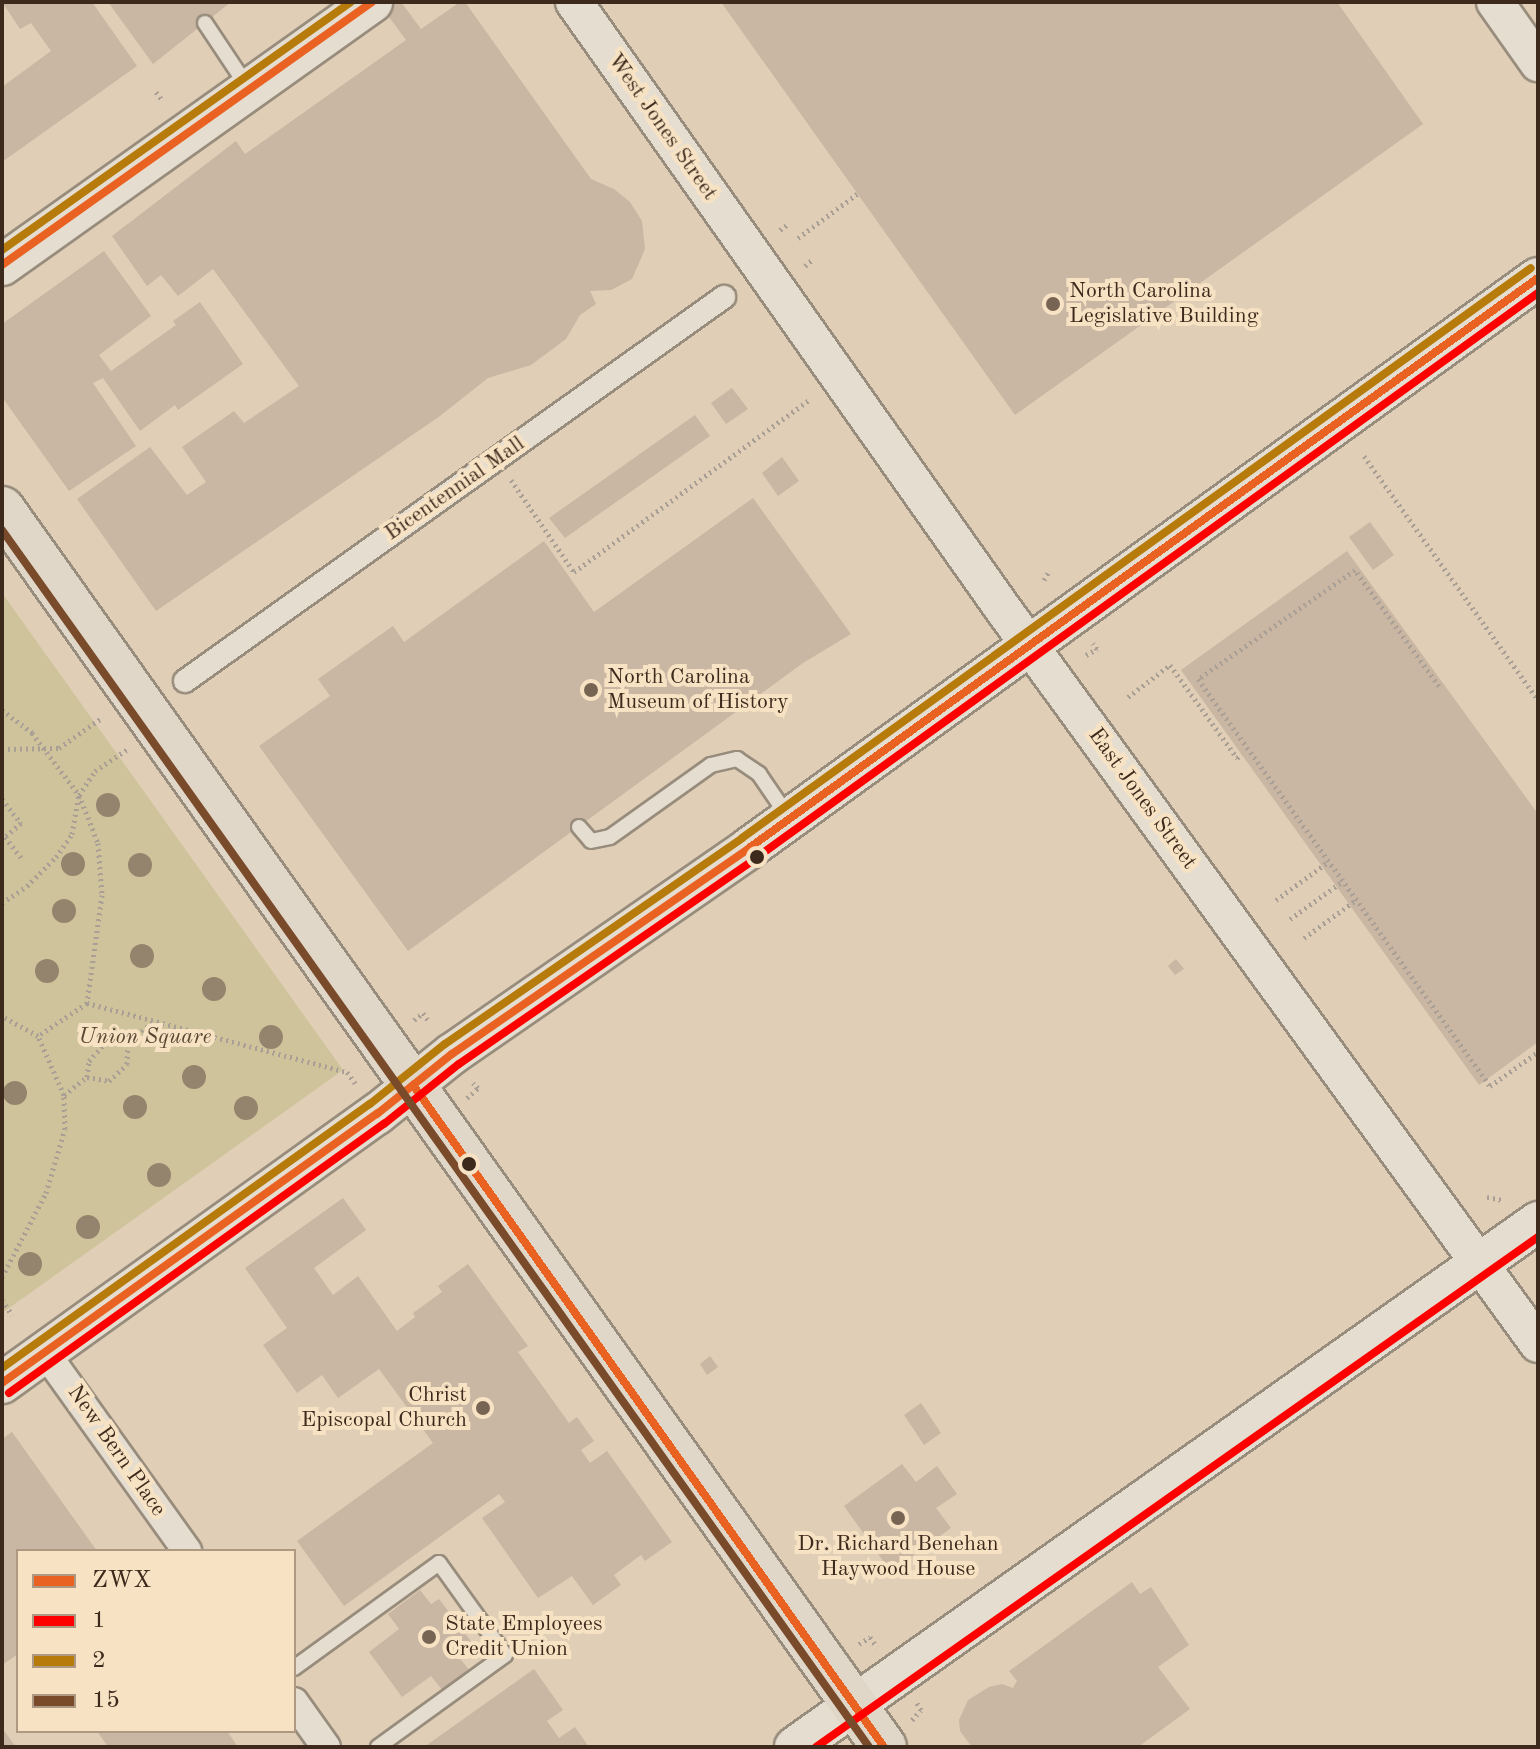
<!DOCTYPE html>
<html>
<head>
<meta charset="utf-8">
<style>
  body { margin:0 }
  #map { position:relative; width:1540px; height:1749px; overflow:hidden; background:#e0cfb6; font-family:"Old Standard TT",serif }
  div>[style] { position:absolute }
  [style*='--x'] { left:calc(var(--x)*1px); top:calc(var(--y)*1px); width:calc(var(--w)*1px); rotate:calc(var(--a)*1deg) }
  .green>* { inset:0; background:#cec39a }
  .building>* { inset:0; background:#c9b6a3 }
  .path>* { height:5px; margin-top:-2.5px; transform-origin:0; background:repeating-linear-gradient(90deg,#a99f95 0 2px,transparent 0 6px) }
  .roads { filter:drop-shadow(2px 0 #988c7c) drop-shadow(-2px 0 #988c7c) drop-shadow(0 2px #988c7c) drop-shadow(0 -2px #988c7c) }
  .service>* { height:14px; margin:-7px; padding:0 7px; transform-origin:7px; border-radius:7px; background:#e5ddd0 }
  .pedestrian>* { height:22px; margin:-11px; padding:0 11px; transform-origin:11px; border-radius:11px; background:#e5ddd0 }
  .minor>* { height:28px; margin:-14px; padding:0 14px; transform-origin:14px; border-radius:14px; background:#e5ddd0 }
  .tertiary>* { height:36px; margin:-18px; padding:0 18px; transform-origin:18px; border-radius:18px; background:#e5ddd0 }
  .secondary>* { height:40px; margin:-20px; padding:0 20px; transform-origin:20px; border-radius:20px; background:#e5ddd0 }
  .primary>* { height:44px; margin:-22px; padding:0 22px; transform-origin:22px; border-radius:22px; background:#e1d7c9 }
  .bus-1>* { height:8px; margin:-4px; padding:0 4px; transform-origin:4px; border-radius:4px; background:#e96222 }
  .bus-2>* { height:8px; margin:-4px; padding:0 4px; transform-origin:4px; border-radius:4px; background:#fe0000 }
  .bus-3>* { height:8px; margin:-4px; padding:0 4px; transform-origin:4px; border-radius:4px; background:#b67b0a }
  .bus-4>* { height:8px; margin:-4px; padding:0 4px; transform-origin:4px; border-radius:4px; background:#7a4b2a }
  .trees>* { width:24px; height:24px; margin:-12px; border-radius:50%; background:#95846d }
  .dots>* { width:22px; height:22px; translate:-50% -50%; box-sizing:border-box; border:4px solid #f7e2c4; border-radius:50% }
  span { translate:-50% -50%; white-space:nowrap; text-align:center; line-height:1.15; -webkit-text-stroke:8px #f7e2c4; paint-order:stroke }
  .street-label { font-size:22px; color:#3e2a1d }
  .poi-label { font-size:22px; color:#3e2a1d }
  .left { translate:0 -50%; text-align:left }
  .right { translate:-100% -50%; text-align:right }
  .park-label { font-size:22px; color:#584731; font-style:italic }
  .frame { position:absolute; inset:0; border:4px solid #3e2a1d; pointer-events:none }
  .legend { position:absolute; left:16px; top:1549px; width:280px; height:184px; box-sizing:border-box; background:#f7e2c4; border:2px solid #ad9881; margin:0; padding:10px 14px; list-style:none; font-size:24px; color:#3e2a1d }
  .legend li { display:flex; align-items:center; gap:16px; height:40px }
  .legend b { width:40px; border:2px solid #ad9881 }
</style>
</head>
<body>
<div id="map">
  <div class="green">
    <div style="clip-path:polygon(2px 593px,343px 1070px,2px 1313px)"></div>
  </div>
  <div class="building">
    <div style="clip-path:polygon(2px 2px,92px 2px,137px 66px,2px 162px,2px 87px,51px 51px,31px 23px,20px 29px)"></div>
    <div style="clip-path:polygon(108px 2px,231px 2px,153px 64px)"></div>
    <div style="clip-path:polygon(378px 2px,401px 2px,421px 29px,460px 2px,465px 2px,591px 179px,614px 189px,630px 202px,642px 221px,645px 249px,632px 279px,611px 290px,590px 291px,596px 304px,580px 315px,566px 339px,531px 365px,488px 378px,440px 416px,156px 611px,77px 499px,150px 447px,187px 495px,206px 482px,182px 447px,234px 411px,244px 423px,299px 386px,213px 269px,178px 296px,161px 275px,147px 286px,112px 236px,236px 141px,245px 154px,406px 40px)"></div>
    <div style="clip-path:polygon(721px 2px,1337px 2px,1423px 124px,1015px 415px)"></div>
    <div style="clip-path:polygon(104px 251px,151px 316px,99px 355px,111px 371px,176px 325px,173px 321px,200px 302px,243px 364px,178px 410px,175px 405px,140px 431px,103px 378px,93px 383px,136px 446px,69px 491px,2px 397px,2px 324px)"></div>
    <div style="clip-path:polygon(732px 388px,748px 409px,726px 424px,711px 403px)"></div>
    <div style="clip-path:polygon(695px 415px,710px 436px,565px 538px,549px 518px)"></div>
    <div style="clip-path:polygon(782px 457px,799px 481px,778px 496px,762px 473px)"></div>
    <div style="clip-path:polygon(753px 498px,851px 634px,803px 663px,408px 951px,259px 746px,330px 696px,318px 679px,393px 626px,404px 642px,544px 541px,594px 612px)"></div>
    <div style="clip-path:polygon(1370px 522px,1394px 555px,1373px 570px,1349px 537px)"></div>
    <div style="clip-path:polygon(1347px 551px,1538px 814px,1538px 1042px,1479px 1085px,1181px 670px)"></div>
    <div style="clip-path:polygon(1176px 959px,1184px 969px,1175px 975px,1168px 966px)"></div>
    <div style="clip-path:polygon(343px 1198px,366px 1230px,314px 1268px,333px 1295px,358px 1276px,397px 1331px,415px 1317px,413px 1313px,442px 1292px,438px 1286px,468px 1264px,528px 1346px,518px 1352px,569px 1423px,577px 1417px,594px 1441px,581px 1450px,590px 1463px,607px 1451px,672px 1542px,645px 1561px,641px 1555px,614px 1575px,621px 1585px,593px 1605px,572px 1576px,538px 1598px,482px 1518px,505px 1502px,499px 1494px,344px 1606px,297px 1541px,433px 1443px,379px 1369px,338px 1398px,322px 1375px,297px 1393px,263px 1345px,287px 1328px,245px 1268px)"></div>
    <div style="clip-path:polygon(710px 1356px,718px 1367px,707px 1375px,700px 1364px)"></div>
    <div style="clip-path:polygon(921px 1403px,941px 1433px,924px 1445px,904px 1415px)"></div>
    <div style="clip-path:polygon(12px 1432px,97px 1551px,18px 1551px,18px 1654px,2px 1665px,2px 1439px)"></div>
    <div style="clip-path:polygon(902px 1464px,916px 1482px,937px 1466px,957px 1494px,936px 1508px,951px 1528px,891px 1572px,844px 1506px)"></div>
    <div style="clip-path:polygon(1132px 1582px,1140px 1594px,1151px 1587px,1189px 1645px,1158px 1667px,1190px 1709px,1138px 1747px,972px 1747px,960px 1731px,959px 1720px,968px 1700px,989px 1687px,1002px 1684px,1013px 1688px,1017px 1681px,1009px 1671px)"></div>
    <div style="clip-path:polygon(420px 1590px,431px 1604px,439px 1599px,473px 1644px,458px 1656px,470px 1671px,443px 1691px,431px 1676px,402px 1697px,369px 1652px,399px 1629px,388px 1614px)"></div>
    <div style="clip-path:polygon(534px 1669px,563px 1710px,547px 1721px,559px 1738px,575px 1727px,589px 1747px,424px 1747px)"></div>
    <div style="clip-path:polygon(2px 1728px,16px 1747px,2px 1747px)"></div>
    <div style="clip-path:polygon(97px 1731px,227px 1731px,238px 1747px,108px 1747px)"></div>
  </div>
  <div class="path">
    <div style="--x:156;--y:92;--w:10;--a:53"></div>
    <div style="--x:780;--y:230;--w:10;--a:-37"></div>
    <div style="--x:798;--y:238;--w:74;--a:-36.7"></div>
    <div style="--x:805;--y:266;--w:11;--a:-41"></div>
    <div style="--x:1364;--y:456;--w:300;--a:54.5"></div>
    <div style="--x:511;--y:480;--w:112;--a:55.6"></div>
    <div style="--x:574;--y:572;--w:291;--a:-36.2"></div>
    <div style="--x:1044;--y:580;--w:10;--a:-61"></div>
    <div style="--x:1086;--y:655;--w:13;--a:-29"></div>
    <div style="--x:1097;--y:649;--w:7;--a:-124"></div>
    <div style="--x:1439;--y:686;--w:143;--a:-125.9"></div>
    <div style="--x:1355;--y:570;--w:191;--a:145.2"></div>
    <div style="--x:1198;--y:679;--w:501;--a:54.34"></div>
    <div style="--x:1490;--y:1086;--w:59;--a:-35.3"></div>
    <div style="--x:1128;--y:697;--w:53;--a:-37.3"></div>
    <div style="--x:1170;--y:665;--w:115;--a:54.2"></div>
    <div style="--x:1237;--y:758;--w:6;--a:-39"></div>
    <div style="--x:2;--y:710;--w:38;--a:37"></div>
    <div style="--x:32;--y:733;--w:78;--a:52.8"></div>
    <div style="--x:79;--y:795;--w:52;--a:68.4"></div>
    <div style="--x:98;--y:843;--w:52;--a:85.6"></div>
    <div style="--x:102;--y:895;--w:109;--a:97.9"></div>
    <div style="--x:87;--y:1003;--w:59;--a:146"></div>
    <div style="--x:38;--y:1036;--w:41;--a:-150.9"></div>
    <div style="--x:2;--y:749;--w:57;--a:-1"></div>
    <div style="--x:59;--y:748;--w:54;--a:-35.2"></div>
    <div style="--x:2;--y:799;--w:31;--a:52"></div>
    <div style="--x:21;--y:823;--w:21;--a:139"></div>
    <div style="--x:5;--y:837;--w:29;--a:52"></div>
    <div style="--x:1276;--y:900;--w:64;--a:-36.2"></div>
    <div style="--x:2;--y:903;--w:30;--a:-34"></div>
    <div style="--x:27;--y:886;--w:41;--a:-45"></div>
    <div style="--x:56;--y:857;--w:28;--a:-55"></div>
    <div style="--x:72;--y:834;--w:40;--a:-80"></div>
    <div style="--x:79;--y:795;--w:29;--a:-56"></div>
    <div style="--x:95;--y:771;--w:40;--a:-34"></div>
    <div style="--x:1290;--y:919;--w:65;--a:-35.6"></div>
    <div style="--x:1304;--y:938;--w:64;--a:-36.2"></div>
    <div style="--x:87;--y:1003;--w:269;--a:14.9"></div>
    <div style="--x:347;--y:1072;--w:14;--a:54"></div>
    <div style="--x:414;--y:1020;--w:11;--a:-38"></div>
    <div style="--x:423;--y:1013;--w:11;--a:56"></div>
    <div style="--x:87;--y:1077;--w:22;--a:10"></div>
    <div style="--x:109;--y:1081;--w:25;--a:-43"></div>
    <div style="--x:127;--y:1064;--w:21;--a:-87"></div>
    <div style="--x:64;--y:1095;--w:29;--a:-38"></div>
    <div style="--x:87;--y:1077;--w:16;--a:-83"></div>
    <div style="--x:89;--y:1061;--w:28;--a:-48"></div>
    <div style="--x:108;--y:1040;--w:20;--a:9"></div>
    <div style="--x:128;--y:1043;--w:33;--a:-40"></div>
    <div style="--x:467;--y:1098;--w:15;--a:-42"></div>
    <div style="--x:478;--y:1088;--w:7;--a:-135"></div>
    <div style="--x:1487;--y:1197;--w:15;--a:11"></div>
    <div style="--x:2;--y:1277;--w:95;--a:-62.4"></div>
    <div style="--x:46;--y:1193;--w:67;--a:-73.5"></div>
    <div style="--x:65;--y:1129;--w:34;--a:-92"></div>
    <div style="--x:64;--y:1095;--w:64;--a:-113.8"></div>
    <div style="--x:2;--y:1300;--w:18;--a:56"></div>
    <div style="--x:859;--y:1644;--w:13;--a:-32"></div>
    <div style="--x:870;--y:1637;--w:12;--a:55"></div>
    <div style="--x:912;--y:1720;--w:13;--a:-48"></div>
    <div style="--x:921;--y:1710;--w:8;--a:-120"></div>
  </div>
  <div class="roads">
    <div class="service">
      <div style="--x:205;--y:23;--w:76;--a:56.3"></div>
      <div style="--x:579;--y:827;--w:18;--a:49"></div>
      <div style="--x:591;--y:841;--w:19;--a:-12"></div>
      <div style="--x:610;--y:837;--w:124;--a:-35.5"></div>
      <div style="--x:711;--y:765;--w:27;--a:-13"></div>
      <div style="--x:737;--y:759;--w:27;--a:34"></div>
      <div style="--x:759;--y:774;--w:50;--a:55.7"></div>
      <div style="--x:294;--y:1668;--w:179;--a:-35.9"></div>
      <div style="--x:439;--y:1563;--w:113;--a:54.3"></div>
      <div style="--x:505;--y:1655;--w:157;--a:144.1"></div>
    </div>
    <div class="pedestrian">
      <div style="--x:185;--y:681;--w:662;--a:-35.47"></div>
    </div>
    <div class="minor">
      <div style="--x:44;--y:1351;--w:246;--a:54.4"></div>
      <div style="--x:294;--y:1702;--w:55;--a:54.6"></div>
    </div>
    <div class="tertiary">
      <div style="--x:574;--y:2;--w:743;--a:54.75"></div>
      <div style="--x:1003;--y:609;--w:909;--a:53.95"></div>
      <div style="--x:1495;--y:2;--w:75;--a:54.8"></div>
    </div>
    <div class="secondary">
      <div style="--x:2;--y:265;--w:454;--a:-35.4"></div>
      <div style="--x:2;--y:1383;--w:462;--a:-35.7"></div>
      <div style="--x:377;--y:1114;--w:96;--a:-38.7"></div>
      <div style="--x:452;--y:1054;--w:361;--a:-34.7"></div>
      <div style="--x:749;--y:848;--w:973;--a:-35.85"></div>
      <div style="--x:795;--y:1747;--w:910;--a:-35.24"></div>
    </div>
    <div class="primary">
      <div style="--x:2;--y:509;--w:1520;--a:54.53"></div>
    </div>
  </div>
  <div class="bus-1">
    <div style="--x:2;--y:265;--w:454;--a:-35.4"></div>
    <div style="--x:413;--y:1085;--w:812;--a:54.57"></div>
    <div style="--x:2;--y:1383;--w:462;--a:-35.7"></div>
    <div style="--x:377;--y:1114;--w:96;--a:-38.7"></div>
    <div style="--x:452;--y:1054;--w:361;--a:-34.7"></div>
    <div style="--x:749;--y:848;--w:973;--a:-35.85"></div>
  </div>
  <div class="bus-2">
    <div style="--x:9;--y:1393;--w:462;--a:-35.7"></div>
    <div style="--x:384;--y:1124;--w:96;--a:-38.7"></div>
    <div style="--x:459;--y:1064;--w:361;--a:-34.7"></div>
    <div style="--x:756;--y:858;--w:965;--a:-35.85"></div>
    <div style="--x:816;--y:1747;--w:884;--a:-35.24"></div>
  </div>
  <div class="bus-3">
    <div style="--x:2;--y:250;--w:428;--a:-35.4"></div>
    <div style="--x:2;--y:1368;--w:453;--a:-35.7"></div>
    <div style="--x:370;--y:1104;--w:96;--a:-38.7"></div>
    <div style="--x:445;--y:1044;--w:361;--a:-34.7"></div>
    <div style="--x:742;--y:838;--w:973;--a:-35.85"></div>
  </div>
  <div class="bus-4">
    <div style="--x:2;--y:530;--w:1494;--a:54.53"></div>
  </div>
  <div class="trees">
    <div style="left:108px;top:805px"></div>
    <div style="left:73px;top:864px"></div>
    <div style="left:140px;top:865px"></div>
    <div style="left:64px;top:911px"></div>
    <div style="left:142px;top:956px"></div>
    <div style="left:47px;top:971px"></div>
    <div style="left:214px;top:989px"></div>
    <div style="left:271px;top:1037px"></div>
    <div style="left:194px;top:1077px"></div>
    <div style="left:15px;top:1093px"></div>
    <div style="left:135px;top:1107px"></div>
    <div style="left:246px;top:1108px"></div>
    <div style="left:159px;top:1175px"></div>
    <div style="left:88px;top:1227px"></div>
    <div style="left:30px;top:1264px"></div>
  </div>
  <div class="dots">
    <div style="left:1053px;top:304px;background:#776453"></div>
    <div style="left:591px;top:690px;background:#776453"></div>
    <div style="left:757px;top:857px;background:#3e2a1d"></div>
    <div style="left:469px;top:1164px;background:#3e2a1d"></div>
    <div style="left:483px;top:1408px;background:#776453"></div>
    <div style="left:898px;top:1518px;background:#776453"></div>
    <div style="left:429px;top:1637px;background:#776453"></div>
  </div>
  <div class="street-label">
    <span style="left:662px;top:127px;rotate:55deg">West Jones Street</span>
    <span style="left:455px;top:489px;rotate:-35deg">Bicentennial Mall</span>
    <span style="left:1142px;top:799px;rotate:54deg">East Jones Street</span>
    <span style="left:116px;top:1451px;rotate:55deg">New Bern Place</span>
  </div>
  <div class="poi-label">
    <span class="left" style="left:1069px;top:304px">North Carolina<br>Legislative Building</span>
    <span class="left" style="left:607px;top:690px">North Carolina<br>Museum of History</span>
    <span class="right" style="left:467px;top:1408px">Christ<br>Episcopal Church</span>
    <span style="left:898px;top:1557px">Dr. Richard Benehan<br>Haywood House</span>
    <span class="left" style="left:445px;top:1637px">State Employees<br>Credit Union</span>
  </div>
  <div class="park-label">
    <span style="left:145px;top:1038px">Union Square</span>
  </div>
  <div class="frame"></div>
  <ul class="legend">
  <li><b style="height:10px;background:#e96222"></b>ZWX</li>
  <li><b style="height:10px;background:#fe0000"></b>1</li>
  <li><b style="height:10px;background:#b67b0a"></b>2</li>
  <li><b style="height:10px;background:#7a4b2a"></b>15</li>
  </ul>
</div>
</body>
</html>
